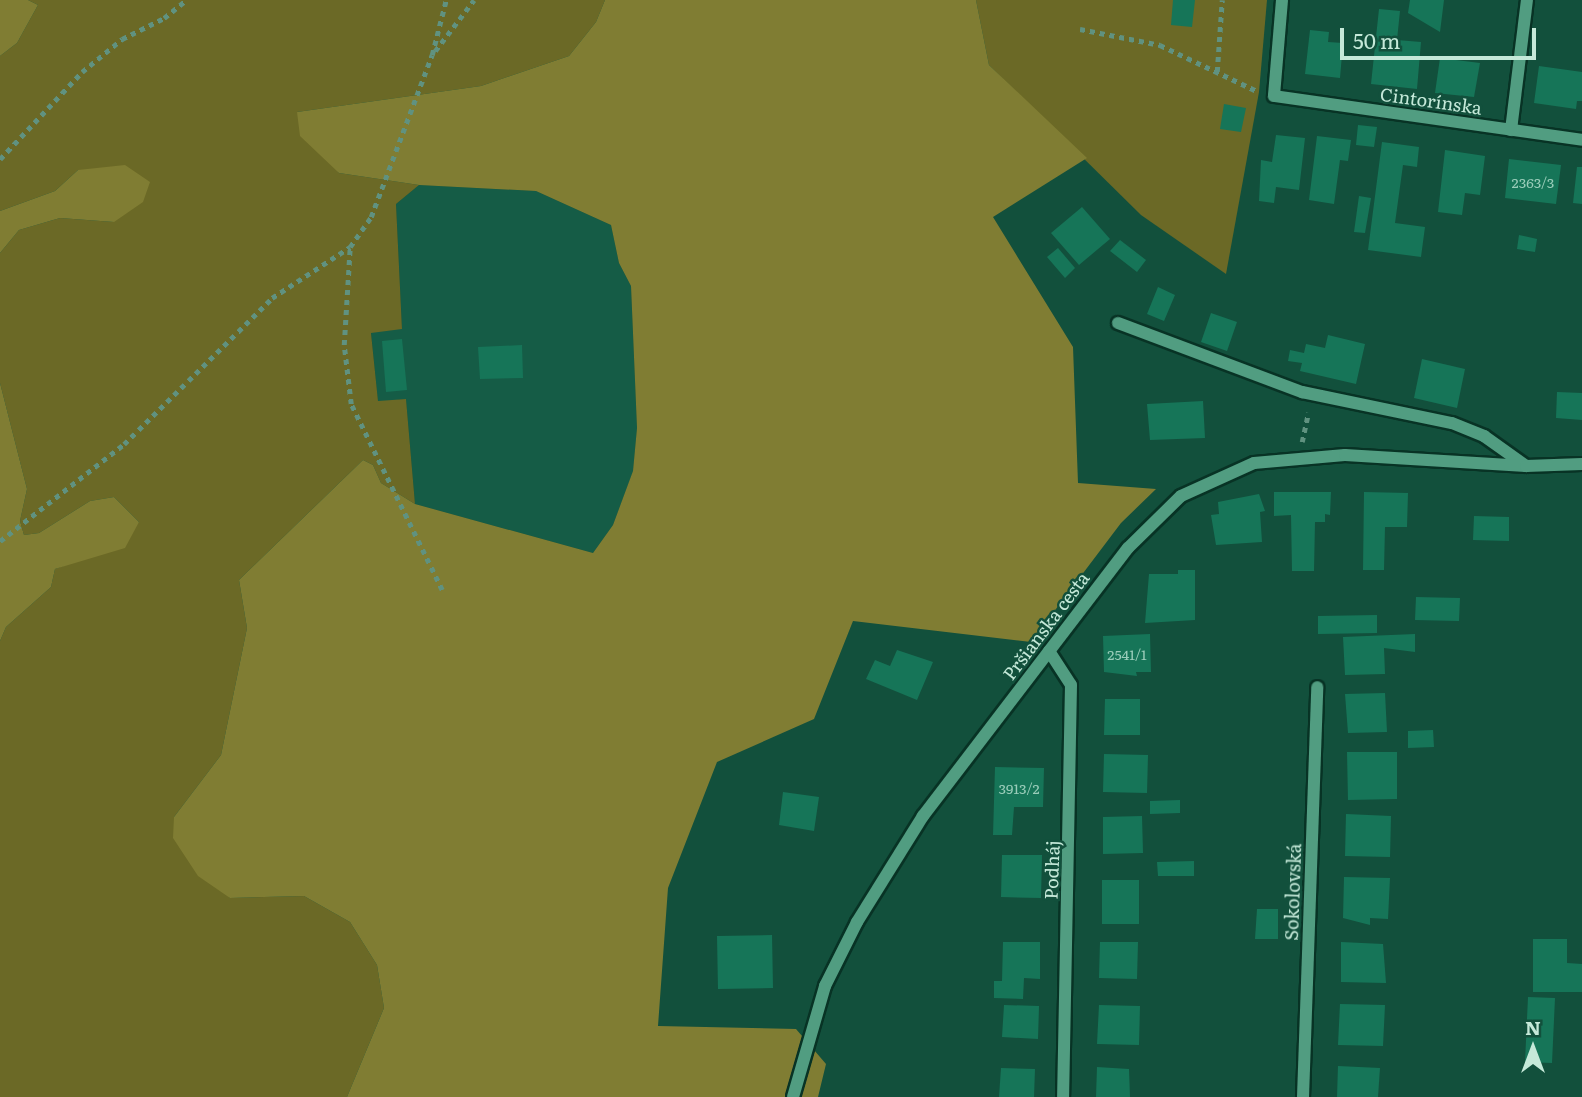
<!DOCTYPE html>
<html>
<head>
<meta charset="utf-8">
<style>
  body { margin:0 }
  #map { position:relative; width:1582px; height:1097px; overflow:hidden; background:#12503c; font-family:Literata,serif }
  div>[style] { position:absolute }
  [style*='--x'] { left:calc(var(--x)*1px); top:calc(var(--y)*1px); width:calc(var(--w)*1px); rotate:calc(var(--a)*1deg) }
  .built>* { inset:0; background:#155c46 }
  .green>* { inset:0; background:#6b6926 }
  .forest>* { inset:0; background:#807d33 }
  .building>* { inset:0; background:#167558 }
  .path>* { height:4.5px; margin-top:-2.25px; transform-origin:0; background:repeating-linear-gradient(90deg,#609280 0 5px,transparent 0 10px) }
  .roads { filter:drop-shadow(2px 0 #083325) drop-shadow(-2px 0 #083325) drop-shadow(0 2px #083325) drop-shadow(0 -2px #083325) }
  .minor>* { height:12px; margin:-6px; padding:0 6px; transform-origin:6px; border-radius:6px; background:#519d81 }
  span { translate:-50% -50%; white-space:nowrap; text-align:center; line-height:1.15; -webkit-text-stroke:5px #12503c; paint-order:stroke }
  .number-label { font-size:14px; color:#99ccb9 }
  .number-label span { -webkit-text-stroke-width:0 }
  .street-label { font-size:18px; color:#c5e9d9 }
  .north { position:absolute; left:1498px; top:1013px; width:70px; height:70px; -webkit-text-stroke:5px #12503c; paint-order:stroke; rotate:0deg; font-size:19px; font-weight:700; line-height:28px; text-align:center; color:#c5e9d9 }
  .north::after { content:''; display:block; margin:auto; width:24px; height:32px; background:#c5e9d9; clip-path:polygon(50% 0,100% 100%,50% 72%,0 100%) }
  .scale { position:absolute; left:1340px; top:28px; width:196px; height:32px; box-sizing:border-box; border:4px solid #c5e9d9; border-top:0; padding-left:9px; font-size:21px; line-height:24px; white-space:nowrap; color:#c5e9d9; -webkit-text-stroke:5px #12503c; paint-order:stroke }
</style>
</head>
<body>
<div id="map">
  <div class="built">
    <div style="clip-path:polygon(419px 185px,536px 191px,611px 225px,619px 263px,631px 286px,637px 428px,633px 472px,613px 525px,593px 553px,415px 504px,406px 399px,378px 402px,371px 332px,402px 328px,396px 204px)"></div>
  </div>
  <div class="green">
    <div style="clip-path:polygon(28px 0,605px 0,596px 22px,569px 56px,481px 86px,297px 112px,339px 173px,419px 185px,396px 204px,402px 329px,371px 333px,378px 401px,406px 399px,415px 504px,381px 483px,373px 465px,363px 460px,239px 580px,247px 628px,221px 755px,174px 817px,230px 898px,304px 896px,350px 922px,377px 965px,384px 1008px,347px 1097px,0 1097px,0 641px,6px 627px,51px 587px,55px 569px,85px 558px,139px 522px,114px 497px,90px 501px,39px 533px,24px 535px,20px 521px,27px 489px,0 383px,0 253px,19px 230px,60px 218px,114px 222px,78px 170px,55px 191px,0 211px,0 56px,17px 43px,38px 5px)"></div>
    <div style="clip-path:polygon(976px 0,1267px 0,1259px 92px,1226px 274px,1141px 215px,989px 65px)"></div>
  </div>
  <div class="forest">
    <div style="clip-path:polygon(0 0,28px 0,38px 5px,17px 43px,0 56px)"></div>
    <div style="clip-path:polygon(605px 0,976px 0,989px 65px,1087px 158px,993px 217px,1073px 347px,1078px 483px,1156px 489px,1121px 523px,1031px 642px,853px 621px,814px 719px,717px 762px,668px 888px,658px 1026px,796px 1029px,826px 1064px,818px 1097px,347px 1097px,384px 1008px,377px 965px,350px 922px,304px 896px,230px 898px,198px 876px,173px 838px,174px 817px,221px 755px,247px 628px,239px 580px,363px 460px,373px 465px,381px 483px,415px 504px,593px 553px,613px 525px,633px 471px,637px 428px,631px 286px,619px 263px,611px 225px,536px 191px,419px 185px,339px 173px,300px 136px,297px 112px,481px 86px,569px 56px,596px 22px)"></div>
    <div style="clip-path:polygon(125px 165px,150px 182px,143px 202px,114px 222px,60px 218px,19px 230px,0 253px,0 211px,55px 191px,78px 170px)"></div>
    <div style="clip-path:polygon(0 383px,27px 489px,20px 521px,24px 535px,39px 533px,90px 501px,114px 497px,139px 522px,125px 548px,55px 569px,51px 587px,6px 627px,0 641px)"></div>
  </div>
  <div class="building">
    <div style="clip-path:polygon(1173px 0,1195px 0,1192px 27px,1171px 25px)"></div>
    <div style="clip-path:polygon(1410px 0,1444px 0,1440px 32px,1408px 13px)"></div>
    <div style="clip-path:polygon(1379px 9px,1400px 11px,1397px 40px,1421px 42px,1417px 89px,1371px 84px)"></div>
    <div style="clip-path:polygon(1310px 30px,1329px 32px,1328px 42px,1343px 43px,1340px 78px,1305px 74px)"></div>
    <div style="clip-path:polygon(1440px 58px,1480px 63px,1474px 97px,1435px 93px)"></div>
    <div style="clip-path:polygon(1539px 66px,1582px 72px,1582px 101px,1577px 101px,1576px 109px,1534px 103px)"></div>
    <div style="clip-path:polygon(1224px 104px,1246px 108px,1241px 132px,1220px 129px)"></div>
    <div style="clip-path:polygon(1358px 125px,1377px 127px,1374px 147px,1356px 145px)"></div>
    <div style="clip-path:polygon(1276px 135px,1305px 138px,1299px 190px,1276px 187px,1274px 203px,1259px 201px,1261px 160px,1272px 162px)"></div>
    <div style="clip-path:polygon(1317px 136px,1351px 140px,1348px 161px,1340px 160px,1334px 204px,1309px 200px)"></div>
    <div style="clip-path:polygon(1382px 142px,1419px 147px,1417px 167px,1403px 165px,1395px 223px,1425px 227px,1421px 257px,1368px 250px)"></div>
    <div style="clip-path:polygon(1445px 150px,1485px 156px,1480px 195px,1465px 193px,1462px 215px,1438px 212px)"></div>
    <div style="clip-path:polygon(1509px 159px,1561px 165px,1556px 204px,1505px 198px)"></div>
    <div style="clip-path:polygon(1577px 167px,1582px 167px,1582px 204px,1573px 203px)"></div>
    <div style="clip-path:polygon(1359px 196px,1371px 198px,1365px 233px,1354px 232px)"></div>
    <div style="clip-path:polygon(1082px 207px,1110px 239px,1079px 265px,1051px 233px)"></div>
    <div style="clip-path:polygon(1519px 235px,1537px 239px,1535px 252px,1517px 249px)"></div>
    <div style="clip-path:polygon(1120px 240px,1146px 260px,1137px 272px,1110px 251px)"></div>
    <div style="clip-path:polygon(1058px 248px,1075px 268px,1065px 278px,1047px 257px)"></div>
    <div style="clip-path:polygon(1158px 287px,1175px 295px,1164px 321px,1147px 314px)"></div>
    <div style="clip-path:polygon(1211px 313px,1237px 322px,1227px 351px,1201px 342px)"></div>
    <div style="clip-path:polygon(1328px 335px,1365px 344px,1356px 384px,1300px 371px,1302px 363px,1288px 361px,1290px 350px,1304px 353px,1306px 344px,1325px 348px)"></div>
    <div style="clip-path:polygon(402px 339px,407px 390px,386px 392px,382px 341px)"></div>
    <div style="clip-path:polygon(522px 345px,523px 378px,480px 379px,478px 347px)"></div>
    <div style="clip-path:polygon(1422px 359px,1465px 369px,1457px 408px,1414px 398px)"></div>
    <div style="clip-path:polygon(1557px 392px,1582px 393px,1582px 420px,1556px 418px)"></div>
    <div style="clip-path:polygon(1203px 401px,1205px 438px,1150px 440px,1147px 404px)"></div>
    <div style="clip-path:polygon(1274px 492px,1331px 492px,1330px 515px,1325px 514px,1325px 522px,1315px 522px,1314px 571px,1292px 571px,1291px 515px,1274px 516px)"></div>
    <div style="clip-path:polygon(1364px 492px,1408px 493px,1407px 527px,1385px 527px,1384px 570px,1363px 570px)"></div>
    <div style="clip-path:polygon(1259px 494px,1265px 511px,1260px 512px,1262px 542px,1216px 545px,1211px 515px,1219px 514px,1218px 502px)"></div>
    <div style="clip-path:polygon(1474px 516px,1509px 517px,1509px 541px,1473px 540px)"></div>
    <div style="clip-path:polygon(1178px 570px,1195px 570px,1195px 620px,1145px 623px,1149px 574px,1178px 574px)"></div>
    <div style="clip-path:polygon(1416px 597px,1460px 598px,1459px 621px,1415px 620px)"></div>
    <div style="clip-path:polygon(1377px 615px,1377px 633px,1318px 634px,1318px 616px)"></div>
    <div style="clip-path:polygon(1150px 634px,1151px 672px,1136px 672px,1137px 676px,1104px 672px,1103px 636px)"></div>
    <div style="clip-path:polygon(1415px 634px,1415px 652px,1384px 648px,1385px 674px,1345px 675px,1343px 637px)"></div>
    <div style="clip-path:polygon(897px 650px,933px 662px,917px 700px,866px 679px,875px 660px,890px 666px)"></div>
    <div style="clip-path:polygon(1385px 693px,1387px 732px,1348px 733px,1345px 694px)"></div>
    <div style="clip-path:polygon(1105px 699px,1140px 699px,1140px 735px,1104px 735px)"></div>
    <div style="clip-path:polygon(1433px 730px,1434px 747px,1408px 748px,1408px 731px)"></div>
    <div style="clip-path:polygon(1347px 752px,1397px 752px,1397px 799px,1348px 800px)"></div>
    <div style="clip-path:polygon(1104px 754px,1148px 755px,1147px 793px,1103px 792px)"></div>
    <div style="clip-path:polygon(995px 767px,1044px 768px,1043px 807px,1014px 807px,1012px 835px,993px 835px)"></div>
    <div style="clip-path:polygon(783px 792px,819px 797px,814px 831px,779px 825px)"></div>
    <div style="clip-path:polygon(1180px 800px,1180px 813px,1150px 814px,1150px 801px)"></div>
    <div style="clip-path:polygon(1346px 814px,1391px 816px,1390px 857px,1345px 856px)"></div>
    <div style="clip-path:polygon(1142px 816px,1143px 853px,1103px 854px,1103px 817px)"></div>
    <div style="clip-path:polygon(1002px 855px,1042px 855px,1041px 898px,1001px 897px)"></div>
    <div style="clip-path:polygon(1194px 861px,1194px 876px,1158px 876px,1157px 862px)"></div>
    <div style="clip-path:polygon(1344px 877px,1390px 878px,1388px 919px,1370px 918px,1370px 925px,1343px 918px)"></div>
    <div style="clip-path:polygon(1102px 880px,1139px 880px,1139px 924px,1102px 924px)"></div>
    <div style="clip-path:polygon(1257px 909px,1278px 909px,1278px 939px,1255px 939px)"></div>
    <div style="clip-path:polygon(772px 935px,773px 988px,718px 989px,717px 936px)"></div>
    <div style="clip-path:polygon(1533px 939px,1567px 939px,1567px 963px,1582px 964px,1582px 992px,1533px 992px)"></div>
    <div style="clip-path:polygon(1003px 942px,1040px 942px,1040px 979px,1024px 978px,1023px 999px,994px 998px,994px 981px,1002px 981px)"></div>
    <div style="clip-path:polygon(1100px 942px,1138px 942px,1137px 979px,1099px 978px)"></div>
    <div style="clip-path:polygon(1341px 942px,1383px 944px,1386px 983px,1341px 982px)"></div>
    <div style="clip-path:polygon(1528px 997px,1555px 998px,1552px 1063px,1525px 1062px)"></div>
    <div style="clip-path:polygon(1340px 1004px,1385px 1005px,1383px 1046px,1338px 1045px)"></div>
    <div style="clip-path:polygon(1004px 1005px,1039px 1006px,1038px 1039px,1002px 1037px)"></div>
    <div style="clip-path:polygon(1099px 1005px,1140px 1006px,1139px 1045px,1097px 1044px)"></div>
    <div style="clip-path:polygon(1338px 1066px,1380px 1068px,1378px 1097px,1337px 1097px)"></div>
    <div style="clip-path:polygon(1097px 1067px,1129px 1069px,1130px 1097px,1096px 1097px)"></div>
    <div style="clip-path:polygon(1001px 1068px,1035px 1069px,1034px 1097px,999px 1097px)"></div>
  </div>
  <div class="path">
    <div style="--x:1080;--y:29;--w:82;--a:11.3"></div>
    <div style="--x:1160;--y:45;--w:107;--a:25.4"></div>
    <div style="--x:435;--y:51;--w:64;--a:-52.6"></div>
    <div style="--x:1217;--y:72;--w:72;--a:-86"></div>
    <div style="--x:0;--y:159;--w:120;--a:-46.7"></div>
    <div style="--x:82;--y:72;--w:52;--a:-39.5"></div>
    <div style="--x:122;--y:39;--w:47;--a:-26.6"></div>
    <div style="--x:164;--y:18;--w:28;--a:-39"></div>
    <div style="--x:1302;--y:442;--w:30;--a:-78"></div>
    <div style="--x:0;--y:541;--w:157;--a:-38"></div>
    <div style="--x:124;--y:444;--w:208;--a:-44.6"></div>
    <div style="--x:272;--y:298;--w:93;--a:-33.2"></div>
    <div style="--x:442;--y:590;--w:207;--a:-116.1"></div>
    <div style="--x:351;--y:404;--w:59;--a:-96.8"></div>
    <div style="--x:344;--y:345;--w:98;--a:-86.5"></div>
    <div style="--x:350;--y:247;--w:37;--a:-55"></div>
    <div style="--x:371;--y:217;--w:173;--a:-69.4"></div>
    <div style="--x:432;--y:55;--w:57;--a:-75.7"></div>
  </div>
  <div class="roads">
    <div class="minor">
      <div style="--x:1282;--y:0;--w:96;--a:94.8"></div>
      <div style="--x:1274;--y:96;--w:311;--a:8.1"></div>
      <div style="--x:1511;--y:130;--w:131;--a:-83"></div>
      <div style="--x:1118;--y:323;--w:197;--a:20.6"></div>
      <div style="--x:1302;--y:392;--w:153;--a:11.7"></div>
      <div style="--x:1452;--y:423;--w:35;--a:22"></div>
      <div style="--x:1484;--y:436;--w:52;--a:35.5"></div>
      <div style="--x:1049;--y:651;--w:40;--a:57.1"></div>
      <div style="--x:1071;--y:685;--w:412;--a:91.1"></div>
      <div style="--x:793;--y:1097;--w:116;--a:-73.9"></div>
      <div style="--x:825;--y:986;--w:72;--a:-63.4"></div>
      <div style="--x:857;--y:922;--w:125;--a:-58.1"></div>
      <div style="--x:923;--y:816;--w:337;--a:-52.6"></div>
      <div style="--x:1128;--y:548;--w:74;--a:-44.5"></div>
      <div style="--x:1181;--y:496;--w:80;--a:-24.3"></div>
      <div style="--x:1254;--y:463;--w:91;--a:-5"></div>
      <div style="--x:1345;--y:455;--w:181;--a:3.5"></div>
      <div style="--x:1526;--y:466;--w:56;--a:-2"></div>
      <div style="--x:1303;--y:1097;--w:410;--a:-88"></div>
    </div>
  </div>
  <div class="number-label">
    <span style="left:1533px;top:182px">2363/3</span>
    <span style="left:1127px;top:654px">2541/1</span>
    <span style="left:1019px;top:788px">3913/2</span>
  </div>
  <div class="street-label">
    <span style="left:1431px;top:101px;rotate:8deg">Cintorínska</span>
    <span style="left:1046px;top:626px;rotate:-53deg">Pršianska cesta</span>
    <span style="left:1052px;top:870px;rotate:-88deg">Podháj</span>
    <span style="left:1293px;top:892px;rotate:-88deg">Sokolovská</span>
  </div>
  <div class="north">N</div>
  <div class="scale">50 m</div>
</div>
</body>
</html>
